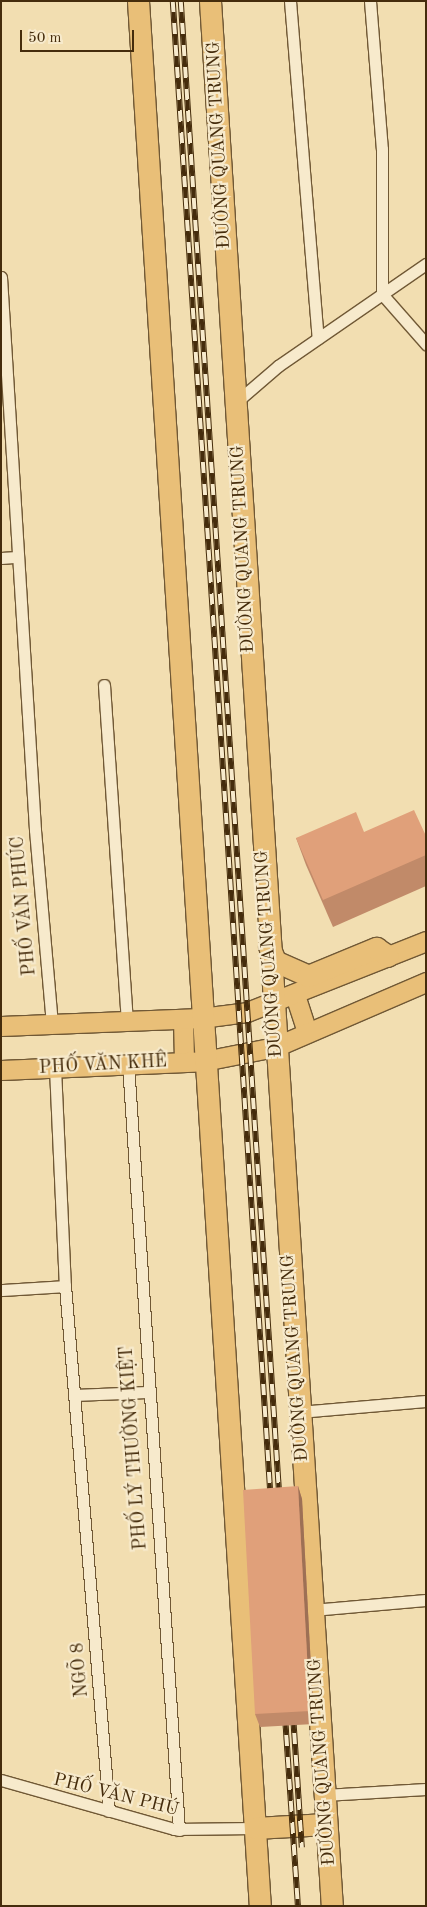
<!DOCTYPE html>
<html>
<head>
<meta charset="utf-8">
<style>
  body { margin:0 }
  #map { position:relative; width:427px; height:1907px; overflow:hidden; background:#f2deb1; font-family:"Old Standard TT",serif }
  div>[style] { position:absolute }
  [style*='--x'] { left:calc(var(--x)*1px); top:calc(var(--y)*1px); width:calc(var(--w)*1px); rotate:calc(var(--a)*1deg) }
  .roads { filter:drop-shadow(1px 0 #705835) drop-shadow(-1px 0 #705835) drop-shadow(0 1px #705835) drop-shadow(0 -1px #705835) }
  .street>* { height:11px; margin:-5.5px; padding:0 5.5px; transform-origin:5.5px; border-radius:5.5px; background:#f7eacc }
  .primary>* { height:19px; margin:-9.5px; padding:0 9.5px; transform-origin:9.5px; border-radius:9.5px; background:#e9bf78 }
  .highway>* { height:21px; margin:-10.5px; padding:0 10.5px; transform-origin:10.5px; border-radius:10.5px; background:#e9bf78 }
  .rail>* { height:5.5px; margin-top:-2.75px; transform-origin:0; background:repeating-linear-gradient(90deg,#f7eacc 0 11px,#452c0c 0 22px); box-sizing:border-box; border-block:1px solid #452c0c }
  .wall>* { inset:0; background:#c18a69 }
  .shaded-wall>* { inset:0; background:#9d7055 }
  .building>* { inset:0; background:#e0a07a }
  span { translate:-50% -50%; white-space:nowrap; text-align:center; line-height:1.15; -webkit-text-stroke:4.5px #f7eacc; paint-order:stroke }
  .street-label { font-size:18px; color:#452c0c }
  .frame { position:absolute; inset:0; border:2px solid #452c0c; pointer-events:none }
  .scale { position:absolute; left:20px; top:30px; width:114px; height:22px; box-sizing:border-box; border:2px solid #452c0c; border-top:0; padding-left:6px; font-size:15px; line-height:18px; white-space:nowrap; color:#452c0c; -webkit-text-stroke:4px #f7eacc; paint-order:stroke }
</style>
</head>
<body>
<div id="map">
  <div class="roads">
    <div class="street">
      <div style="--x:290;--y:1;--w:338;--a:85.3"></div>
      <div style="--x:370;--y:1;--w:148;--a:85.4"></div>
      <div style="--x:382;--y:149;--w:145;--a:90"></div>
      <div style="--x:1;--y:277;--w:554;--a:86.48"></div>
      <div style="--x:35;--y:830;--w:195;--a:85"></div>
      <div style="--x:382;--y:294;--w:67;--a:48.7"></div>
      <div style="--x:235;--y:403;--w:57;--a:-40.7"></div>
      <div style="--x:278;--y:366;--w:180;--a:-34.6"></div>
      <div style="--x:1;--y:558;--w:16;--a:-4"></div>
      <div style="--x:104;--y:685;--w:336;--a:86.1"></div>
      <div style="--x:128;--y:1064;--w:768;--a:86.19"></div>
      <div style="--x:55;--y:1068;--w:218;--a:87.4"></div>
      <div style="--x:65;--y:1286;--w:527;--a:85.21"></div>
      <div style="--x:1;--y:1290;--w:64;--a:-3.6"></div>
      <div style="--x:74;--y:1395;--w:73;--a:-2.4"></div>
      <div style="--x:299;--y:1412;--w:127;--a:-5"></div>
      <div style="--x:312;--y:1610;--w:114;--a:-5"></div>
      <div style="--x:1;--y:1780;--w:180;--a:15.8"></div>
      <div style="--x:174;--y:1829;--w:81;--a:-0.7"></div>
      <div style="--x:324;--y:1795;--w:102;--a:-3.4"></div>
    </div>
    <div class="primary">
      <div style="--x:295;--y:995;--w:39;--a:72"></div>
      <div style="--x:183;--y:1019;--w:42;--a:88.6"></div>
      <div style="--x:1;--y:1026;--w:200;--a:-2.3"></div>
      <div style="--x:201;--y:1018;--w:46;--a:-7.4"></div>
      <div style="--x:247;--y:1012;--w:193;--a:-21.6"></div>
      <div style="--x:1;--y:1070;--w:203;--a:-2.5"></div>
      <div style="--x:204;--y:1061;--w:72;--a:-11.2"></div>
      <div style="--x:275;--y:1047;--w:164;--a:-23.3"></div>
    </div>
    <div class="highway">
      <div style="--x:138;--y:1;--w:1909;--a:86.34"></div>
      <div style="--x:210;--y:1;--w:1909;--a:86.34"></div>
      <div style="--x:269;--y:946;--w:16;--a:68"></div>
      <div style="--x:275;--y:961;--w:36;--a:24"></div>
      <div style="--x:308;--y:976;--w:74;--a:-22.4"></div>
      <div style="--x:376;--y:948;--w:14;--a:34"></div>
      <div style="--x:255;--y:1828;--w:71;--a:-3.2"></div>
    </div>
  </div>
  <div class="rail">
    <div style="--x:173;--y:1;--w:1503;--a:86.26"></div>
    <div style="--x:181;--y:1;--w:1504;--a:86.23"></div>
    <div style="--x:293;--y:1711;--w:137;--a:86.2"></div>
    <div style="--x:285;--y:1713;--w:193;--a:86.1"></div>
  </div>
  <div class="wall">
    <div style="clip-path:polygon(364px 832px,426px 836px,426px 886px,333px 927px,306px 865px,296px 838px)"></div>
    <div style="clip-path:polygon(298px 1486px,302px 1499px,314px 1724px,260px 1727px,255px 1714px)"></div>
  </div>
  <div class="shaded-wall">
    <div style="clip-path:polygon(298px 1486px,302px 1499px,314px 1724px,310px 1711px)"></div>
  </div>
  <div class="building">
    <div style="clip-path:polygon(414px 810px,426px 836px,426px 855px,323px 900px,296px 838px,356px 812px,364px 832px)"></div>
    <div style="clip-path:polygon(298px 1486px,310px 1711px,255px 1714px,243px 1490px)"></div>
  </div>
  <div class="street-label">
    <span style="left:219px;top:145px;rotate:-93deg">ĐƯỜNG QUANG TRUNG</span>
    <span style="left:243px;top:549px;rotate:-93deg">ĐƯỜNG QUANG TRUNG</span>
    <span style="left:24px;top:906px;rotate:-95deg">PHỐ VĂN PHÚC</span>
    <span style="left:269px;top:954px;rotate:-94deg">ĐƯỜNG QUANG TRUNG</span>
    <span style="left:103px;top:1065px;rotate:-3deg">PHỐ VĂN KHÊ</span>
    <span style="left:295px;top:1358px;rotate:-94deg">ĐƯỜNG QUANG TRUNG</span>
    <span style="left:134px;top:1448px;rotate:-94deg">PHỐ LÝ THƯỜNG KIỆT</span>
    <span style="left:80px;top:1670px;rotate:-95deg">NGÕ 8</span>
    <span style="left:322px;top:1762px;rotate:-94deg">ĐƯỜNG QUANG TRUNG</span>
    <span style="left:116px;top:1795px;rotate:14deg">PHỐ VĂN PHÚ</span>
  </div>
  <div class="frame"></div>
  <div class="scale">50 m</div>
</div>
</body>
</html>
